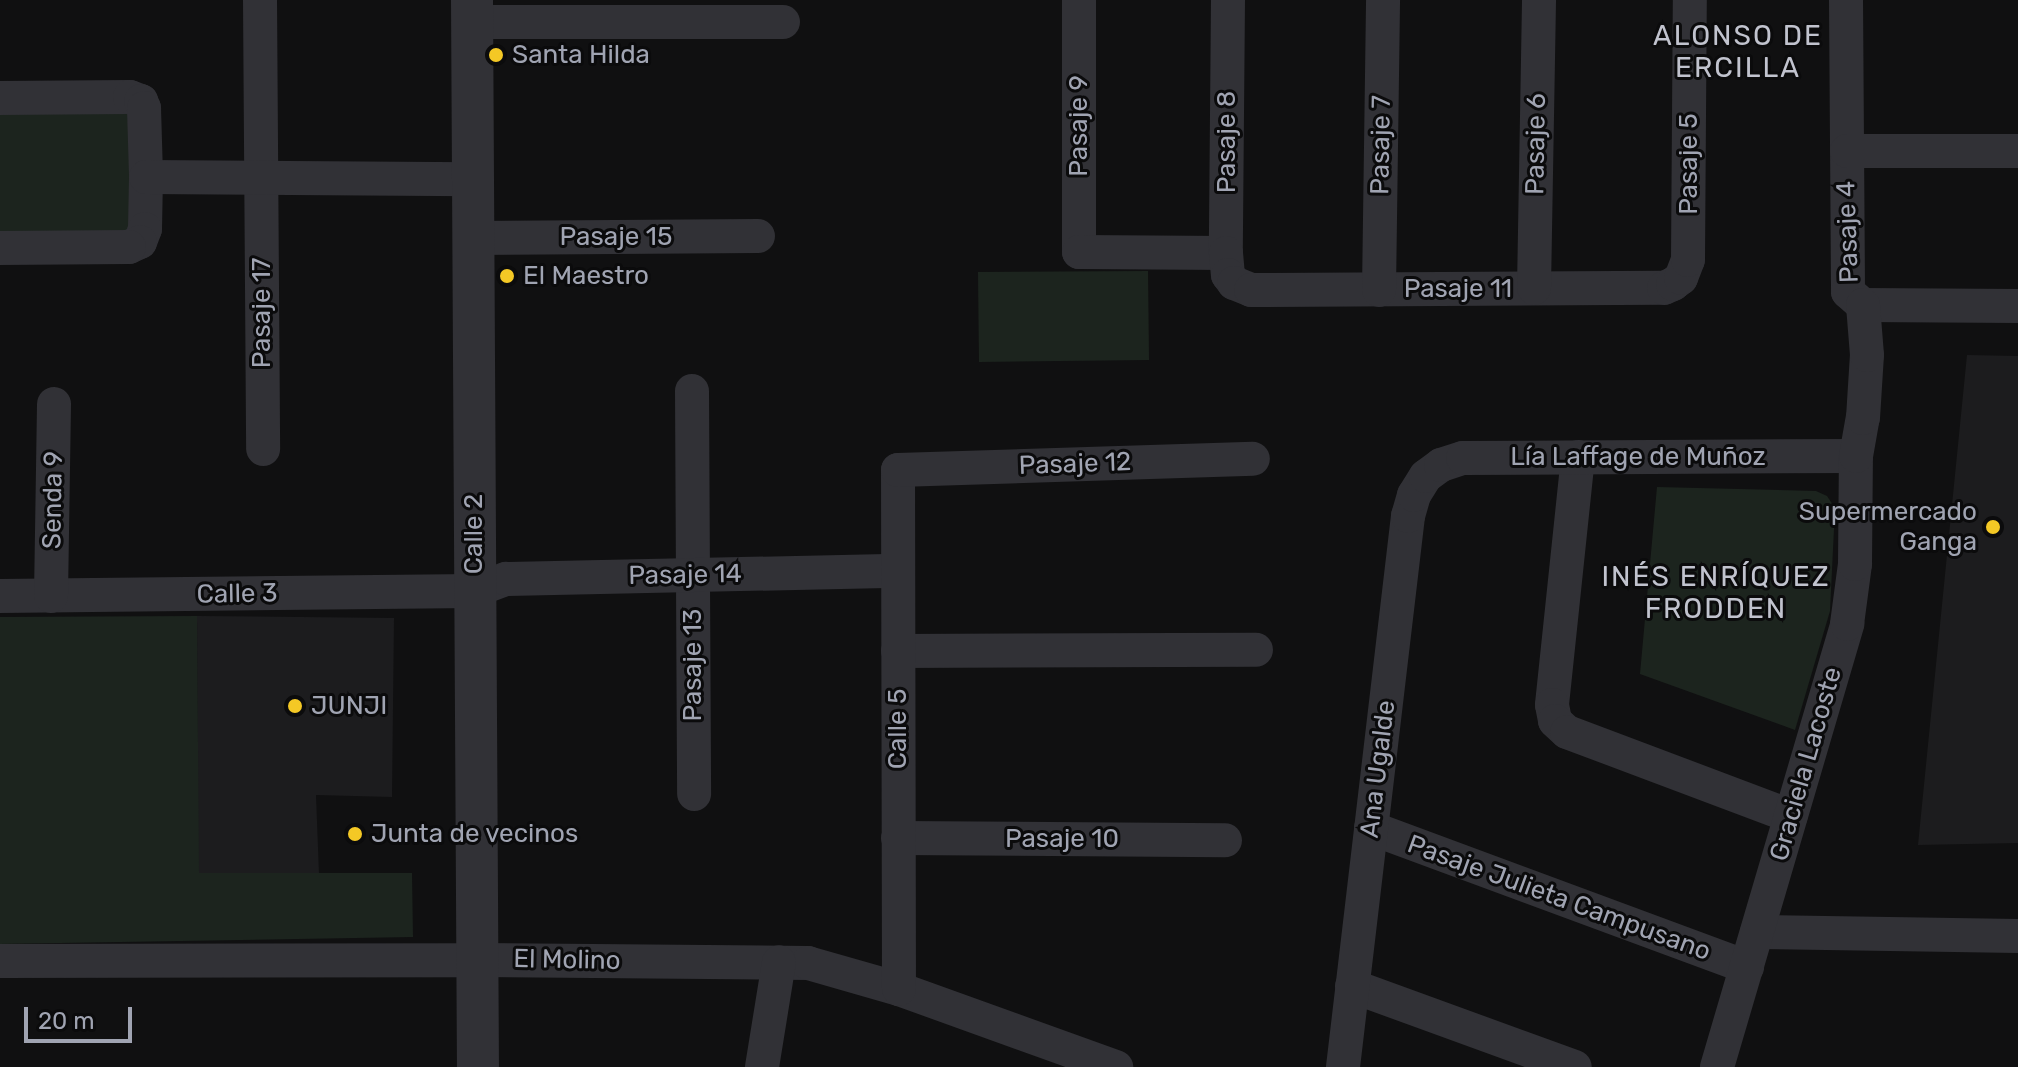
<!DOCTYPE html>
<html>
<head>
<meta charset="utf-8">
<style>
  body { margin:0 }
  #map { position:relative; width:2018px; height:1067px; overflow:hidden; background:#101011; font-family:Rubik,sans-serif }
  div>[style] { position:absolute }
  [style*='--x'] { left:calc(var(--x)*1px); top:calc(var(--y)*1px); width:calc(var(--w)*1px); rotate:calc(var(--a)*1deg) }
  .built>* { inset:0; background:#1c1c1e }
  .green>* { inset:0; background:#1c241e }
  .minor>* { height:34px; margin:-17px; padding:0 17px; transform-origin:17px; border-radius:17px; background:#313136 }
  .tertiary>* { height:42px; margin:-21px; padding:0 21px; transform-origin:21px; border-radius:21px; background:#313136 }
  .dots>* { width:22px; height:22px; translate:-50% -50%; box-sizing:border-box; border:4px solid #0b0b0c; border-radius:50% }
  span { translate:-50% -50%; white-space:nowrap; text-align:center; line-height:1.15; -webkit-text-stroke:6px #0b0b0c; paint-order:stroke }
  .poi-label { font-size:26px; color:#a0a4b2 }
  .left { translate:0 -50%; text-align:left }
  .right { translate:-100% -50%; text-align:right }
  .street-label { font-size:26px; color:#a0a4b2 }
  .neighbourhood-label { font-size:28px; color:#c1c3ce; letter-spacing:2px }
  .scale { position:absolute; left:24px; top:1007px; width:108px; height:36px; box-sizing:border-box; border:4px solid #a0a4b2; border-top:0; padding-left:10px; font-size:24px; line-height:28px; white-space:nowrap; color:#a0a4b2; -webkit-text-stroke:6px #0b0b0c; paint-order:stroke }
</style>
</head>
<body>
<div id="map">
  <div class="built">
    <div style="clip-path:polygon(1967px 355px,2018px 356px,2018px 843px,1918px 845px)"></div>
    <div style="clip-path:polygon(197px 616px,394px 618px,392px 797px,316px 795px,319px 874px,198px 874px)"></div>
  </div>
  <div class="green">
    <div style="clip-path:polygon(132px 106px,134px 240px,0 242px,0 108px)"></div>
    <div style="clip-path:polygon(1148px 271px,1149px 360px,979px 362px,978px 272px)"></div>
    <div style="clip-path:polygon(1657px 487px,1816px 491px,1827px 496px,1835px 508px,1830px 611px,1795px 730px,1640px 674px)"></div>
    <div style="clip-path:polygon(197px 616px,199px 873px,412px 873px,413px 937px,0 944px,0 617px)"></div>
  </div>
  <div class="minor">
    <div style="--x:260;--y:0;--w:449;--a:89.6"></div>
    <div style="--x:1079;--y:0;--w:252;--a:90"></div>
    <div style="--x:1079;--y:252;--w:147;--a:0.4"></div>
    <div style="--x:1228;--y:0;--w:253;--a:90.5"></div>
    <div style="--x:1226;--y:253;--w:22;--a:85"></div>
    <div style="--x:1228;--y:275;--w:10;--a:53"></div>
    <div style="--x:1234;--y:283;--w:18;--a:22"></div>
    <div style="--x:1251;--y:290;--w:413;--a:-0.3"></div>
    <div style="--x:1664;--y:288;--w:10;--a:-24"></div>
    <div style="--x:1673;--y:284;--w:10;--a:-37"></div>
    <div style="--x:1681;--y:278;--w:19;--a:-69"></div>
    <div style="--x:1688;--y:260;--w:260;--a:-89.6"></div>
    <div style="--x:1846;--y:0;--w:292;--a:89.6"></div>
    <div style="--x:1848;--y:292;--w:20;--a:41"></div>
    <div style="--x:1863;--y:305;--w:155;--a:0.4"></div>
    <div style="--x:472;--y:22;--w:311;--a:0"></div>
    <div style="--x:0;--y:98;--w:130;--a:-0.4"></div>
    <div style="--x:130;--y:97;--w:12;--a:20"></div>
    <div style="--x:141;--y:101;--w:8;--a:67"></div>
    <div style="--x:144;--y:108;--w:69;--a:88.3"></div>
    <div style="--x:146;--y:177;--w:52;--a:91.1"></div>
    <div style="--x:145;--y:229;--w:14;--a:111"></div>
    <div style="--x:140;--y:242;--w:12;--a:156"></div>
    <div style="--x:129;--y:247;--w:129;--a:179.6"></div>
    <div style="--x:1847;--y:151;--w:171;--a:0"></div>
    <div style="--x:146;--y:177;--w:327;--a:0.4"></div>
    <div style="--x:473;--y:238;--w:285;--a:-0.4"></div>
    <div style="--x:1534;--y:288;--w:288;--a:-89"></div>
    <div style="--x:1379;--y:290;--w:290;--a:-89.2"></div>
    <div style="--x:692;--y:391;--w:403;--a:89.7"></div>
    <div style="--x:1578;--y:457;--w:249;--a:96"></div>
    <div style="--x:1552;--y:705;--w:16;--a:79"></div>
    <div style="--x:1555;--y:721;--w:16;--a:43"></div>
    <div style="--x:1567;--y:732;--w:239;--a:20.6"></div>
    <div style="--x:0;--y:596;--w:474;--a:-0.6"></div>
    <div style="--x:474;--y:591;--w:34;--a:-21"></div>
    <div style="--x:506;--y:579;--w:392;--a:-1.2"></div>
    <div style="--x:51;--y:596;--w:192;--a:-89.1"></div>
    <div style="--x:898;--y:651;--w:358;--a:-0.2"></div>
    <div style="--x:1371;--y:828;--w:401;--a:20.3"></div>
    <div style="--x:898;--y:838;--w:327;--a:0.4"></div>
    <div style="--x:1757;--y:932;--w:261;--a:0.9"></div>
    <div style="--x:0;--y:961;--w:477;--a:-0.1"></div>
    <div style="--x:477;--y:960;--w:331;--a:0.5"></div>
    <div style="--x:808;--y:963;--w:95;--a:15.9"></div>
    <div style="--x:899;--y:989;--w:231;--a:19.8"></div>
    <div style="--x:1352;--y:986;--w:237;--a:20"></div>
    <div style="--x:899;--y:989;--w:519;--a:-90.11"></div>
    <div style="--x:898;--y:470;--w:355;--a:-1.8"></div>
    <div style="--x:762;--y:1067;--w:106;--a:-80.8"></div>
    <div style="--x:1343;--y:1067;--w:555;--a:-83.27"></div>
    <div style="--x:1408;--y:516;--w:22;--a:-74"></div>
    <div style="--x:1414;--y:495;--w:22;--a:-58"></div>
    <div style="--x:1426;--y:476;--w:19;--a:-36"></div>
    <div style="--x:1441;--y:465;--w:23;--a:-18"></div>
    <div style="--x:1463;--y:458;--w:393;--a:-0.3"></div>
    <div style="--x:1717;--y:1067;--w:462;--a:-73.6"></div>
    <div style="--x:1847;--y:624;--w:61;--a:-82.4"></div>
    <div style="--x:1855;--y:564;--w:108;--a:-89.5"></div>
    <div style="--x:1856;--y:456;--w:39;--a:-80"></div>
    <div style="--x:1863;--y:418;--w:63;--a:-86.4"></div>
    <div style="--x:1867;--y:355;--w:50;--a:-94.6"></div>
  </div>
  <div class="tertiary">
    <div style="--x:472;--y:0;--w:1067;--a:89.68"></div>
  </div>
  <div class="dots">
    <div style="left:496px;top:55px;background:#f4c825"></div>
    <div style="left:507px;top:276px;background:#f4c825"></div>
    <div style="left:1993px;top:527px;background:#f4c825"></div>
    <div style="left:295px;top:706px;background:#f4c825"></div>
    <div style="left:355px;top:834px;background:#f4c825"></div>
  </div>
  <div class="poi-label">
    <span class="left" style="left:512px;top:55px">Santa Hilda</span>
    <span class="left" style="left:523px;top:276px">El Maestro</span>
    <span class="right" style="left:1977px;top:527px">Supermercado<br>Ganga</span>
    <span class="left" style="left:311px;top:706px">JUNJI</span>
    <span class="left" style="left:371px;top:834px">Junta de vecinos</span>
  </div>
  <div class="street-label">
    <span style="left:1079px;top:126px;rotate:-90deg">Pasaje 9</span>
    <span style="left:1227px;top:142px;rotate:-90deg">Pasaje 8</span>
    <span style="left:1536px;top:144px;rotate:-89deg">Pasaje 6</span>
    <span style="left:1381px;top:145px;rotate:-89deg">Pasaje 7</span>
    <span style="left:1689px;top:164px;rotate:-90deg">Pasaje 5</span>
    <span style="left:1848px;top:232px;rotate:-92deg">Pasaje 4</span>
    <span style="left:616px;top:237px">Pasaje 15</span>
    <span style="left:1458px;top:289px">Pasaje 11</span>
    <span style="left:262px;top:313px;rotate:-90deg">Pasaje 17</span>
    <span style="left:1638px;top:457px">Lía Laffage de Muñoz</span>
    <span style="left:1075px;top:464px;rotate:-2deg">Pasaje 12</span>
    <span style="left:53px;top:500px;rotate:-89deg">Senda 9</span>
    <span style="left:474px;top:534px;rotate:-90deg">Calle 2</span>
    <span style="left:685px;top:575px;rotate:-1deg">Pasaje 14</span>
    <span style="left:237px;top:594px;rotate:-1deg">Calle 3</span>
    <span style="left:693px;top:665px;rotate:-90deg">Pasaje 13</span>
    <span style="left:898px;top:729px;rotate:-90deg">Calle 5</span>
    <span style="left:1806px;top:764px;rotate:-74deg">Graciela Lacoste</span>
    <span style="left:1378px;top:769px;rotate:-83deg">Ana Ugalde</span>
    <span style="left:1062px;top:839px">Pasaje 10</span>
    <span style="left:1559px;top:898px;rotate:20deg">Pasaje Julieta Campusano</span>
    <span style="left:567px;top:960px;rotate:1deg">El Molino</span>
  </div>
  <div class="neighbourhood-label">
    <span style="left:1738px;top:52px">ALONSO DE<br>ERCILLA</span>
    <span style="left:1716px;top:593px">INÉS ENRÍQUEZ<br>FRODDEN</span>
  </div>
  <div class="scale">20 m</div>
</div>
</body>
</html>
